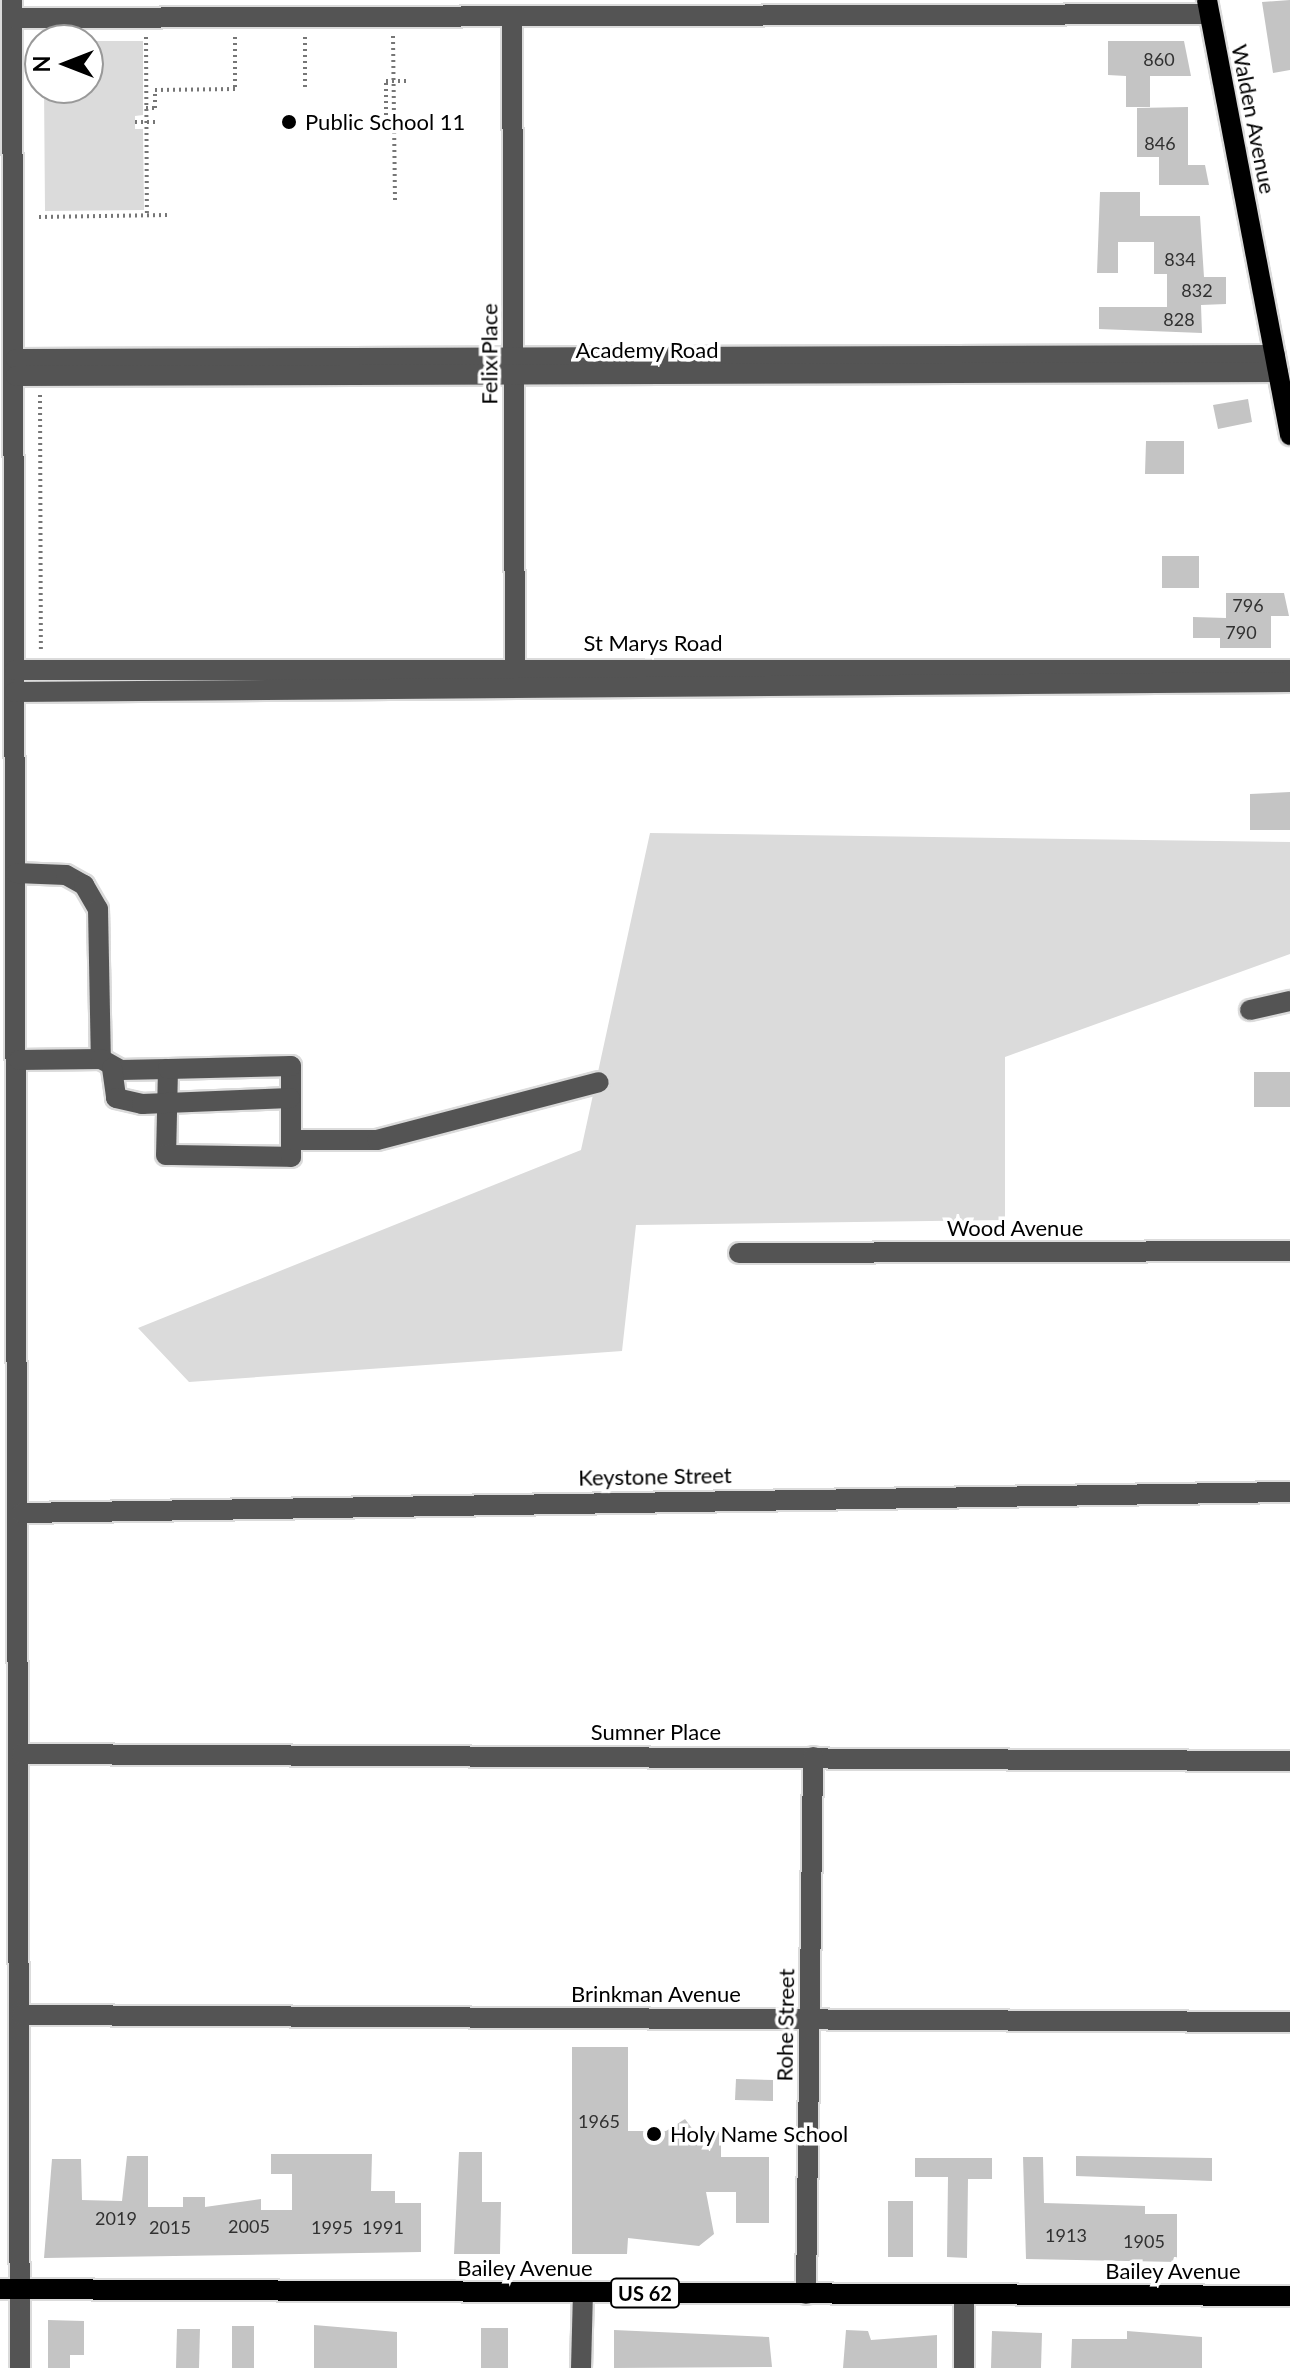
<!DOCTYPE html>
<html>
<head>
<meta charset="utf-8">
<style>
  body { margin:0 }
  #map { position:relative; width:1290px; height:2368px; overflow:hidden; background:#fff; font-family:Lato,sans-serif }
  div>[style] { position:absolute }
  [style*='--x'] { left:calc(var(--x)*1px); top:calc(var(--y)*1px); width:calc(var(--w)*1px); rotate:calc(var(--a)*1deg) }
  .green>* { inset:0; background:#dbdbdb }
  .building>* { inset:0; background:#c4c4c4 }
  .path>* { height:4px; margin-top:-2px; transform-origin:0; background:repeating-linear-gradient(90deg,#767676 0 2px,transparent 0 6px) }
  .roads { filter:drop-shadow(2px 0 #dbdbdb) drop-shadow(-2px 0 #dbdbdb) drop-shadow(0 2px #dbdbdb) drop-shadow(0 -2px #dbdbdb) }
  .minor>* { height:20px; margin:-10px; padding:0 10px; transform-origin:10px; border-radius:10px; background:#545454 }
  .major>* { height:20px; margin:-10px; padding:0 10px; transform-origin:10px; border-radius:10px; background:#000 }
  .dots>* { width:22px; height:22px; translate:-50% -50%; box-sizing:border-box; border:4px solid #fff; border-radius:50% }
  span { translate:-50% -50%; white-space:nowrap; text-align:center; line-height:1.15; -webkit-text-stroke:7px #fff; paint-order:stroke }
  .number-label { font-size:18px; color:#313131 }
  .number-label span { -webkit-text-stroke-width:0 }
  .shield-label span { padding:2px 6px; background:#fff; border:2px solid; border-radius:6px; -webkit-text-stroke-width:0 }
  .shield-label { font-size:20px; color:#000; font-weight:700 }
  .street-label { font-size:22px; color:#000 }
  .poi-label { font-size:22px; color:#000 }
  .left { translate:0 -50%; text-align:left }
  .north { position:absolute; left:24px; top:24px; width:80px; height:80px; box-sizing:border-box; background:#fff; border:2px solid #999; border-radius:50%; rotate:270deg; font-size:22px; font-weight:700; line-height:32px; text-align:center; color:#000 }
  .north::after { content:''; display:block; margin:auto; width:28px; height:36px; background:#000; clip-path:polygon(50% 0,100% 100%,50% 72%,0 100%) }
</style>
</head>
<body>
<div id="map">
  <div class="green">
    <div style="clip-path:polygon(88px 41px,143px 41px,143px 115px,135px 116px,135px 129px,143px 129px,144px 210px,45px 211px,44px 88px,88px 88px)"></div>
    <div style="clip-path:polygon(650px 833px,1290px 842px,1290px 954px,1005px 1057px,1005px 1220px,636px 1225px,622px 1351px,189px 1382px,138px 1328px,581px 1150px)"></div>
  </div>
  <div class="building">
    <div style="clip-path:polygon(1290px 0,1290px 70px,1273px 73px,1262px 2px)"></div>
    <div style="clip-path:polygon(1108px 41px,1184px 41px,1191px 76px,1150px 76px,1150px 107px,1126px 107px,1126px 76px,1108px 75px)"></div>
    <div style="clip-path:polygon(1188px 107px,1188px 165px,1205px 165px,1209px 185px,1159px 185px,1159px 157px,1137px 157px,1137px 108px)"></div>
    <div style="clip-path:polygon(1100px 192px,1140px 192px,1140px 216px,1200px 216px,1204px 277px,1226px 277px,1226px 304px,1201px 305px,1202px 333px,1099px 329px,1099px 307px,1167px 307px,1167px 274px,1154px 274px,1154px 242px,1118px 242px,1118px 273px,1097px 273px)"></div>
    <div style="clip-path:polygon(1248px 399px,1252px 422px,1218px 429px,1213px 405px)"></div>
    <div style="clip-path:polygon(1146px 441px,1184px 441px,1184px 474px,1145px 474px)"></div>
    <div style="clip-path:polygon(1162px 556px,1199px 556px,1199px 588px,1162px 588px)"></div>
    <div style="clip-path:polygon(1226px 593px,1284px 593px,1289px 616px,1271px 616px,1271px 648px,1220px 648px,1220px 638px,1193px 638px,1193px 617px,1226px 618px)"></div>
    <div style="clip-path:polygon(1290px 792px,1290px 830px,1250px 830px,1250px 794px)"></div>
    <div style="clip-path:polygon(1254px 1072px,1290px 1072px,1290px 1107px,1254px 1107px)"></div>
    <div style="clip-path:polygon(572px 2047px,628px 2047px,628px 2131px,666px 2131px,685px 2119px,694px 2131px,721px 2131px,721px 2157px,769px 2157px,769px 2223px,736px 2223px,736px 2192px,706px 2192px,714px 2234px,699px 2246px,628px 2238px,627px 2254px,572px 2254px)"></div>
    <div style="clip-path:polygon(736px 2079px,773px 2080px,773px 2101px,735px 2100px)"></div>
    <div style="clip-path:polygon(459px 2152px,482px 2152px,482px 2202px,501px 2202px,500px 2254px,454px 2254px)"></div>
    <div style="clip-path:polygon(271px 2154px,372px 2154px,371px 2191px,395px 2191px,395px 2203px,421px 2203px,421px 2252px,44px 2258px,52px 2159px,81px 2159px,82px 2200px,122px 2201px,127px 2156px,148px 2156px,148px 2207px,183px 2207px,183px 2197px,205px 2197px,205px 2207px,261px 2199px,261px 2210px,292px 2210px,292px 2174px,271px 2174px)"></div>
    <div style="clip-path:polygon(1076px 2156px,1212px 2158px,1212px 2181px,1076px 2176px)"></div>
    <div style="clip-path:polygon(1023px 2157px,1043px 2157px,1044px 2203px,1145px 2206px,1145px 2214px,1177px 2214px,1177px 2262px,1026px 2259px)"></div>
    <div style="clip-path:polygon(915px 2158px,992px 2158px,992px 2179px,968px 2179px,967px 2258px,947px 2257px,948px 2177px,915px 2177px)"></div>
    <div style="clip-path:polygon(888px 2201px,913px 2201px,913px 2257px,888px 2257px)"></div>
    <div style="clip-path:polygon(48px 2320px,84px 2321px,84px 2355px,70px 2355px,70px 2368px,48px 2368px)"></div>
    <div style="clip-path:polygon(314px 2325px,397px 2332px,397px 2368px,314px 2368px)"></div>
    <div style="clip-path:polygon(232px 2326px,254px 2326px,254px 2368px,232px 2368px)"></div>
    <div style="clip-path:polygon(481px 2328px,508px 2328px,508px 2368px,481px 2368px)"></div>
    <div style="clip-path:polygon(177px 2329px,200px 2329px,199px 2368px,176px 2368px)"></div>
    <div style="clip-path:polygon(614px 2330px,769px 2337px,772px 2367px,614px 2368px)"></div>
    <div style="clip-path:polygon(846px 2330px,868px 2331px,871px 2340px,937px 2335px,937px 2368px,843px 2368px)"></div>
    <div style="clip-path:polygon(992px 2331px,1042px 2333px,1041px 2368px,991px 2368px)"></div>
    <div style="clip-path:polygon(1127px 2331px,1202px 2337px,1202px 2368px,1071px 2368px,1072px 2339px,1127px 2339px)"></div>
  </div>
  <div class="path">
    <div style="--x:393;--y:36;--w:168;--a:89.3"></div>
    <div style="--x:146;--y:37;--w:178;--a:89.7"></div>
    <div style="--x:235;--y:37;--w:51;--a:90"></div>
    <div style="--x:305;--y:37;--w:52;--a:90"></div>
    <div style="--x:146;--y:108;--w:9;--a:0"></div>
    <div style="--x:155;--y:108;--w:18;--a:-90"></div>
    <div style="--x:155;--y:90;--w:80;--a:-0.7"></div>
    <div style="--x:382;--y:121;--w:24;--a:0"></div>
    <div style="--x:386;--y:121;--w:40;--a:-90"></div>
    <div style="--x:386;--y:81;--w:20;--a:0"></div>
    <div style="--x:135;--y:122;--w:21;--a:0"></div>
    <div style="--x:39;--y:217;--w:128;--a:-0.9"></div>
    <div style="--x:40;--y:395;--w:255;--a:89.8"></div>
  </div>
  <div class="roads">
    <div class="minor">
      <div style="--x:12;--y:0;--w:2368;--a:89.81"></div>
      <div style="--x:512;--y:17;--w:664;--a:89.74"></div>
      <div style="--x:12;--y:18;--w:1197;--a:-0.19"></div>
      <div style="--x:16;--y:359;--w:1259;--a:-0.18"></div>
      <div style="--x:16;--y:376;--w:1262;--a:-0.18"></div>
      <div style="--x:15;--y:670;--w:1275;--a:0"></div>
      <div style="--x:15;--y:692;--w:1275;--a:-0.45"></div>
      <div style="--x:16;--y:873;--w:50;--a:2.3"></div>
      <div style="--x:66;--y:875;--w:21;--a:29"></div>
      <div style="--x:84;--y:885;--w:28;--a:60"></div>
      <div style="--x:98;--y:909;--w:150;--a:88.9"></div>
      <div style="--x:101;--y:1059;--w:82;--a:179.3"></div>
      <div style="--x:1250;--y:1010;--w:41;--a:-12.7"></div>
      <div style="--x:101;--y:1059;--w:23;--a:29"></div>
      <div style="--x:121;--y:1070;--w:47;--a:-1.2"></div>
      <div style="--x:168;--y:1069;--w:86;--a:91.3"></div>
      <div style="--x:166;--y:1155;--w:125;--a:0.9"></div>
      <div style="--x:291;--y:1157;--w:91;--a:-90"></div>
      <div style="--x:291;--y:1066;--w:123;--a:178.6"></div>
      <div style="--x:112;--y:1068;--w:30;--a:82"></div>
      <div style="--x:116;--y:1098;--w:27;--a:13"></div>
      <div style="--x:142;--y:1104;--w:148;--a:-2.3"></div>
      <div style="--x:291;--y:1140;--w:86;--a:0"></div>
      <div style="--x:377;--y:1140;--w:229;--a:-14.6"></div>
      <div style="--x:739;--y:1253;--w:551;--a:-0.21"></div>
      <div style="--x:22;--y:1513;--w:1268;--a:-0.95"></div>
      <div style="--x:22;--y:1754;--w:1268;--a:0.32"></div>
      <div style="--x:22;--y:2015;--w:1268;--a:0.32"></div>
      <div style="--x:806;--y:2294;--w:537;--a:-89.25"></div>
      <div style="--x:581;--y:2368;--w:76;--a:-88.5"></div>
      <div style="--x:964;--y:2368;--w:74;--a:-90"></div>
    </div>
    <div class="major">
      <div style="--x:1207;--y:0;--w:443;--a:79.2"></div>
      <div style="--x:0;--y:2289;--w:1290;--a:0.31"></div>
    </div>
  </div>
  <div class="dots">
    <div style="left:289px;top:122px;background:#000"></div>
    <div style="left:654px;top:2134px;background:#000"></div>
  </div>
  <div class="number-label">
    <span style="left:1159px;top:59px">860</span>
    <span style="left:1160px;top:143px">846</span>
    <span style="left:1180px;top:259px">834</span>
    <span style="left:1197px;top:290px">832</span>
    <span style="left:1179px;top:319px">828</span>
    <span style="left:1248px;top:605px">796</span>
    <span style="left:1241px;top:632px">790</span>
    <span style="left:599px;top:2121px">1965</span>
    <span style="left:116px;top:2218px">2019</span>
    <span style="left:249px;top:2226px">2005</span>
    <span style="left:170px;top:2227px">2015</span>
    <span style="left:332px;top:2227px">1995</span>
    <span style="left:383px;top:2227px">1991</span>
    <span style="left:1066px;top:2235px">1913</span>
    <span style="left:1144px;top:2241px">1905</span>
  </div>
  <div class="shield-label">
    <span style="left:645px;top:2293px">US 62</span>
  </div>
  <div class="street-label">
    <span style="left:1254px;top:119px;rotate:79deg">Walden Avenue</span>
    <span style="left:647px;top:350px">Academy Road</span>
    <span style="left:489px;top:354px;rotate:-90deg">Felix Place</span>
    <span style="left:653px;top:643px">St Marys Road</span>
    <span style="left:1015px;top:1228px">Wood Avenue</span>
    <span style="left:655px;top:1476px;rotate:-1deg">Keystone Street</span>
    <span style="left:656px;top:1732px">Sumner Place</span>
    <span style="left:656px;top:1994px">Brinkman Avenue</span>
    <span style="left:785px;top:2025px;rotate:-89deg">Rohe Street</span>
    <span style="left:525px;top:2268px">Bailey Avenue</span>
    <span style="left:1173px;top:2271px">Bailey Avenue</span>
  </div>
  <div class="poi-label">
    <span class="left" style="left:305px;top:122px">Public School 11</span>
    <span class="left" style="left:670px;top:2134px">Holy Name School</span>
  </div>
  <div class="north">N</div>
</div>
</body>
</html>
